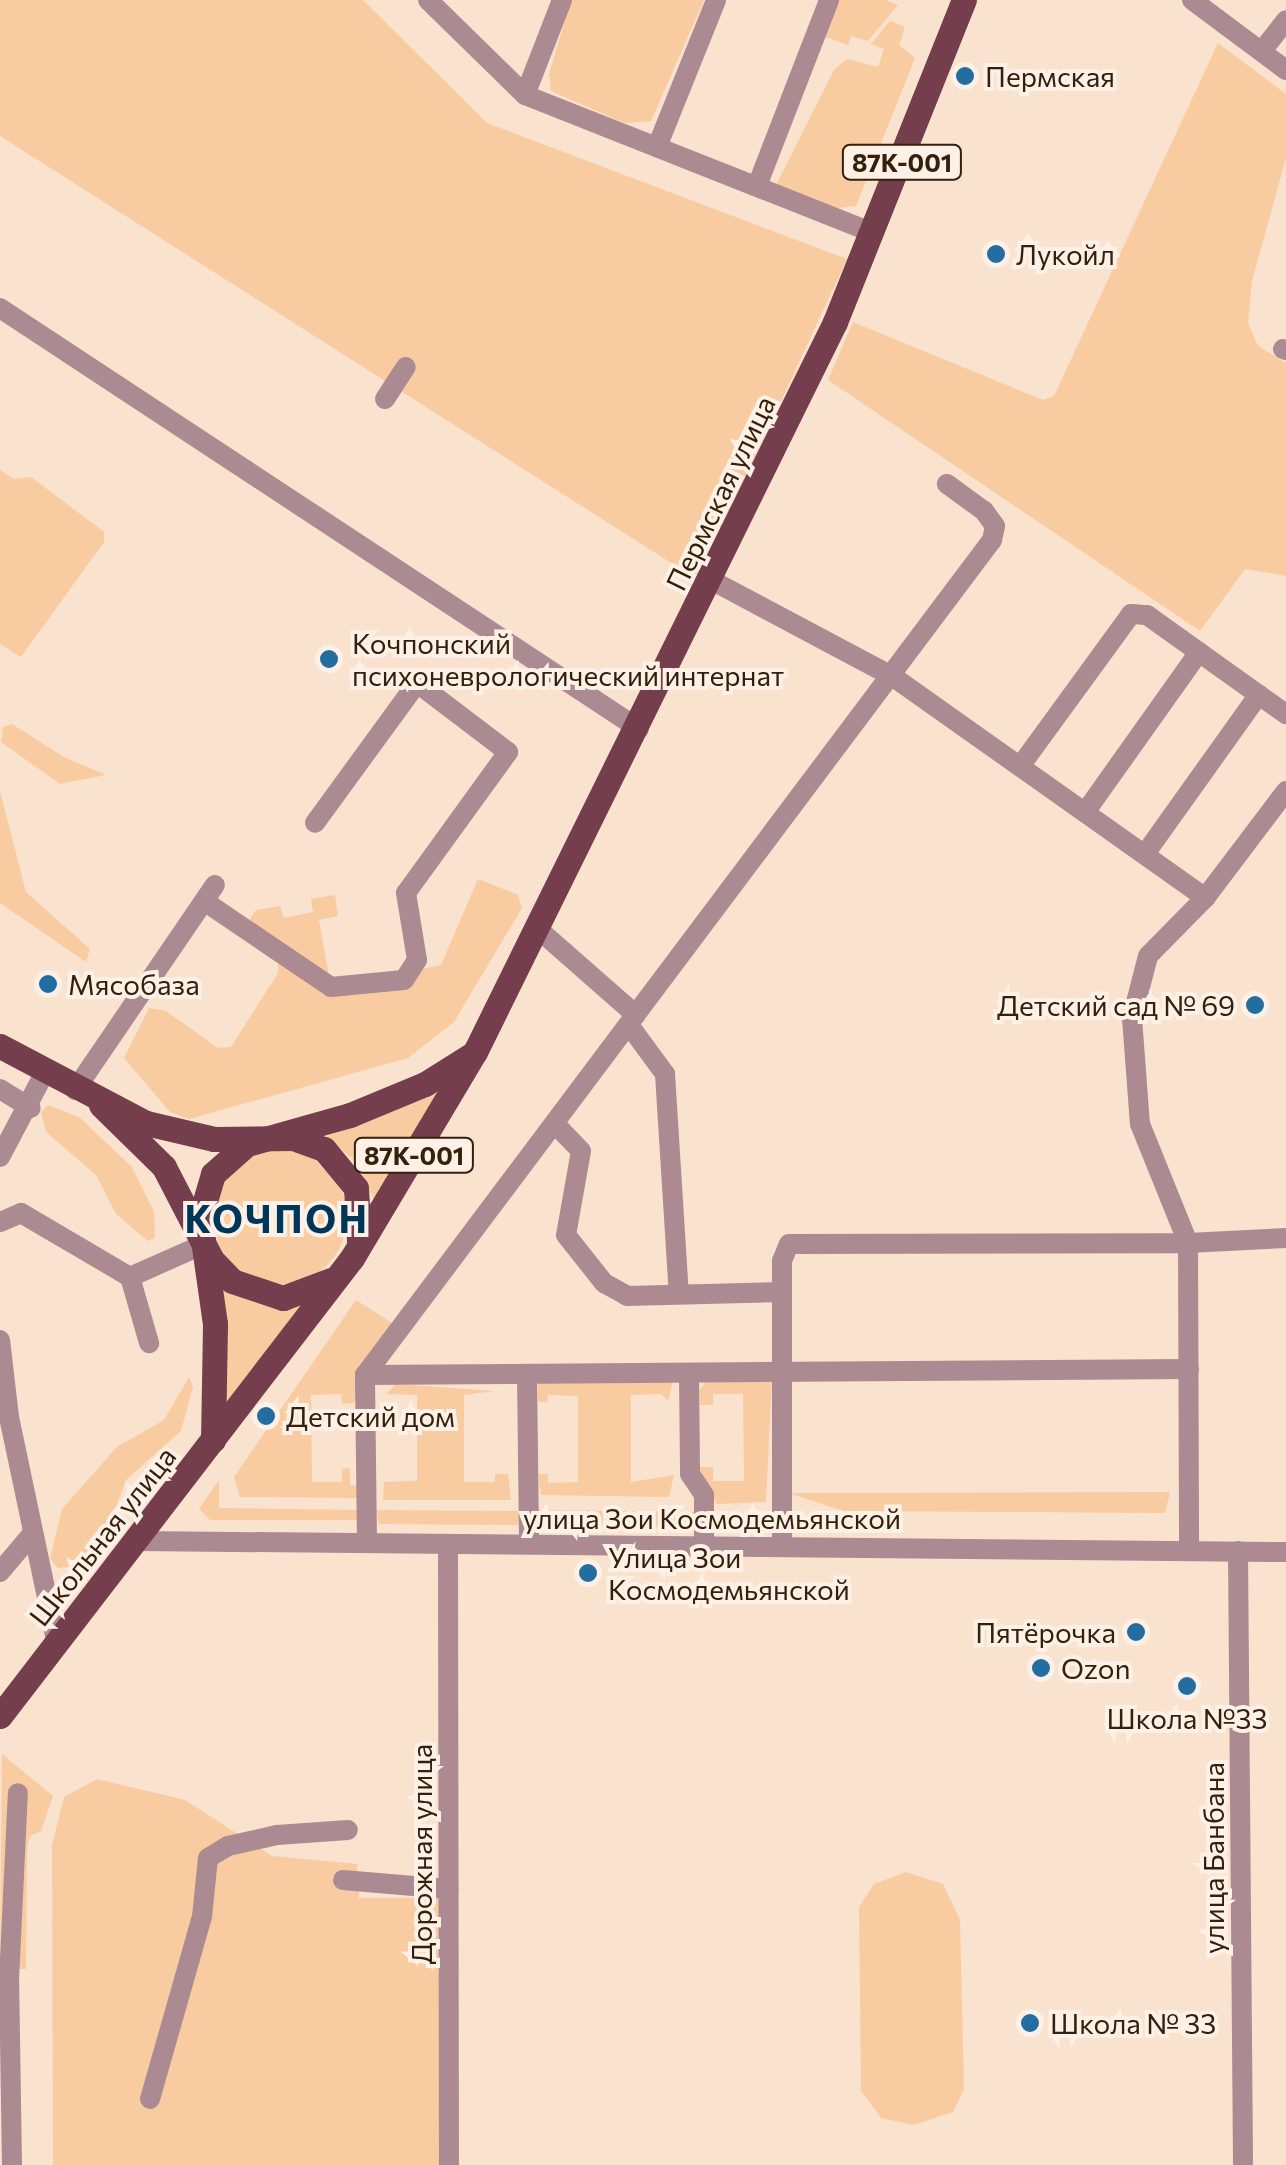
<!DOCTYPE html>
<html>
<head>
<meta charset="utf-8">
<style>
  body { margin:0 }
  #map { position:relative; width:1286px; height:2165px; overflow:hidden; background:#f9e2ce; font-family:Commissioner,sans-serif }
  div>[style] { position:absolute }
  [style*='--x'] { left:calc(var(--x)*1px); top:calc(var(--y)*1px); width:calc(var(--w)*1px); rotate:calc(var(--a)*1deg) }
  .green>* { inset:0; background:#f9cba1 }
  .round { border-radius:50% }
  .minor>* { height:20px; margin:-10px; padding:0 10px; transform-origin:10px; border-radius:10px; background:#ab8a91 }
  .major>* { height:25px; margin:-12.5px; padding:0 12.5px; transform-origin:12.5px; border-radius:12.5px; background:#753e4d }
  .dots>* { width:28px; height:28px; translate:-50% -50%; box-sizing:border-box; border:5px solid #fdf1e7; border-radius:50% }
  span { translate:-50% -50%; white-space:nowrap; text-align:center; line-height:1.15; -webkit-text-stroke:8px #fdf1e7; paint-order:stroke }
  .shield-label span { padding:2px 8px; background:#fdf1e7; border:2px solid; border-radius:8px; -webkit-text-stroke-width:0 }
  .shield-label { font-size:25px; color:#35200b; font-weight:700 }
  .poi-label { font-size:28px; color:#35200b }
  .left { translate:0 -50%; text-align:left }
  .right { translate:-100% -50%; text-align:right }
  .street-label { font-size:28px; color:#35200b }
  .district-label { font-size:38px; color:#003658; font-weight:700; letter-spacing:2.5px }
</style>
</head>
<body>
<div id="map">
  <div class="green">
    <div style="clip-path:polygon(0 0,363px 0,487px 123px,847px 259px,698px 580px,0 136px)"></div>
    <div style="clip-path:polygon(571px 0,704px 0,651px 121px,624px 123px,551px 91px,549px 74px)"></div>
    <div style="clip-path:polygon(834px 0,886px 0,898px 5px,868px 41px,851px 36px,848px 45px,820px 35px)"></div>
    <div style="clip-path:polygon(890px 21px,905px 27px,899px 45px,915px 58px,856px 206px,829px 209px,780px 190px,777px 183px,834px 70px,847px 59px,878px 67px,884px 49px,871px 44px)"></div>
    <div style="clip-path:polygon(1218px 43px,1286px 94px,1286px 158px,1252px 281px,1248px 323px,1258px 346px,1286px 363px,1286px 576px,1245px 569px,1200px 631px,828px 380px,853px 322px,1043px 400px,1054px 396px)"></div>
    <div style="clip-path:polygon(0 470px,14px 479px,31px 477px,104px 532px,104px 542px,21px 657px,0 644px)"></div>
    <div style="clip-path:polygon(12px 724px,64px 757px,106px 775px,60px 784px,1px 742px,3px 727px)"></div>
    <div style="clip-path:polygon(0 791px,26px 892px,90px 949px,86px 962px,0 903px)"></div>
    <div style="clip-path:polygon(478px 879px,518px 895px,522px 908px,454px 1022px,408px 1058px,189px 1119px,170px 1112px,124px 1058px,149px 1008px,166px 1011px,218px 1048px,231px 1047px,278px 973px,278px 957px,248px 922px,256px 910px,280px 906px,284px 918px,313px 912px,311px 899px,335px 895px,338px 916px,319px 920px,331px 988px,441px 965px)"></div>
    <div style="clip-path:polygon(439px 1090px,374px 1200px,358px 1163px,326px 1137px)"></div>
    <div style="clip-path:polygon(48px 1105px,79px 1117px,132px 1167px,154px 1212px,155px 1238px,148px 1241px,116px 1214px,96px 1175px,46px 1132px,41px 1112px)"></div>
    <div class="round" style="left:213px;top:1150px;width:134px;height:134px"></div>
    <div style="clip-path:polygon(213px 1272px,316px 1296px,222px 1419px)"></div>
    <div style="clip-path:polygon(356px 1300px,392px 1323px,354px 1403px,342px 1404px,341px 1394px,311px 1395px,312px 1482px,342px 1482px,342px 1469px,350px 1468px,350px 1485px,361px 1486px,359px 1498px,240px 1497px,234px 1477px)"></div>
    <div style="clip-path:polygon(189px 1377px,193px 1387px,181px 1431px,126px 1480px,105px 1538px,84px 1566px,58px 1568px,50px 1559px,62px 1509px,117px 1447px,164px 1420px)"></div>
    <div style="clip-path:polygon(772px 1378px,766px 1502px,717px 1504px,700px 1478px,700px 1467px,713px 1467px,713px 1481px,744px 1481px,743px 1394px,713px 1394px,713px 1405px,700px 1405px,699px 1391px,708px 1379px)"></div>
    <div style="clip-path:polygon(673px 1381px,668px 1401px,661px 1394px,631px 1395px,631px 1482px,674px 1475px,669px 1497px,541px 1495px,538px 1474px,548px 1474px,548px 1483px,578px 1482px,578px 1396px,548px 1395px,547px 1402px,538px 1402px,538px 1382px)"></div>
    <div style="clip-path:polygon(396px 1384px,495px 1391px,464px 1395px,464px 1482px,495px 1482px,495px 1474px,508px 1474px,511px 1500px,383px 1500px,384px 1482px,417px 1481px,417px 1395px,386px 1394px)"></div>
    <div style="clip-path:polygon(219px 1480px,219px 1508px,360px 1510px,358px 1520px,210px 1520px,199px 1509px)"></div>
    <div style="clip-path:polygon(1170px 1492px,1165px 1513px,844px 1511px,788px 1493px)"></div>
    <div style="clip-path:polygon(376px 1510px,521px 1511px,518px 1525px,379px 1524px)"></div>
    <div style="clip-path:polygon(539px 1510px,694px 1512px,694px 1520px,688px 1527px,545px 1526px)"></div>
    <div style="clip-path:polygon(2px 1754px,53px 1796px,41px 1831px,30px 1836px,27px 1848px,26px 1969px,0 1969px)"></div>
    <div style="clip-path:polygon(97px 1779px,185px 1800px,272px 1856px,357px 1864px,359px 1898px,441px 1898px,441px 2165px,53px 2165px,52px 1845px,64px 1797px)"></div>
    <div style="clip-path:polygon(906px 1872px,943px 1884px,960px 1920px,964px 2089px,953px 2112px,914px 2125px,881px 2118px,861px 2091px,859px 1907px,874px 1884px)"></div>
  </div>
  <div class="minor">
    <div style="--x:428;--y:0;--w:136;--a:44.4"></div>
    <div style="--x:562;--y:0;--w:102;--a:111.3"></div>
    <div style="--x:525;--y:95;--w:374;--a:21.6"></div>
    <div style="--x:1192;--y:0;--w:117;--a:36.7"></div>
    <div style="--x:1262;--y:51;--w:39;--a:-52"></div>
    <div style="--x:657;--y:147;--w:158;--a:-68.1"></div>
    <div style="--x:757;--y:186;--w:199;--a:-68.8"></div>
    <div style="--x:0;--y:308;--w:765;--a:33.38"></div>
    <div style="--x:1283;--y:349;--w:3;--a:18"></div>
    <div style="--x:385;--y:399;--w:38;--a:-57"></div>
    <div style="--x:713;--y:581;--w:203;--a:28"></div>
    <div style="--x:892;--y:676;--w:384;--a:35.3"></div>
    <div style="--x:1021;--y:765;--w:187;--a:-53.9"></div>
    <div style="--x:1131;--y:614;--w:16;--a:4"></div>
    <div style="--x:1147;--y:615;--w:171;--a:35.5"></div>
    <div style="--x:1286;--y:791;--w:134;--a:127.1"></div>
    <div style="--x:1205;--y:898;--w:81;--a:134.5"></div>
    <div style="--x:1148;--y:956;--w:64;--a:104.5"></div>
    <div style="--x:1132;--y:1018;--w:106;--a:85.7"></div>
    <div style="--x:1140;--y:1124;--w:128;--a:68"></div>
    <div style="--x:1188;--y:1243;--w:98;--a:-2.9"></div>
    <div style="--x:1086;--y:811;--w:195;--a:-54.6"></div>
    <div style="--x:1145;--y:854;--w:196;--a:-54.5"></div>
    <div style="--x:204;--y:901;--w:153;--a:34.1"></div>
    <div style="--x:331;--y:987;--w:73;--a:-5.5"></div>
    <div style="--x:404;--y:980;--w:24;--a:-57"></div>
    <div style="--x:417;--y:960;--w:68;--a:-99.3"></div>
    <div style="--x:406;--y:893;--w:174;--a:-54.1"></div>
    <div style="--x:508;--y:752;--w:114;--a:-142.8"></div>
    <div style="--x:417;--y:683;--w:173;--a:126.1"></div>
    <div style="--x:538;--y:929;--w:130;--a:41.3"></div>
    <div style="--x:629;--y:1025;--w:61;--a:53.7"></div>
    <div style="--x:665;--y:1074;--w:220;--a:86.4"></div>
    <div style="--x:0;--y:1089;--w:36;--a:32"></div>
    <div style="--x:75;--y:1090;--w:248;--a:-55.7"></div>
    <div style="--x:555;--y:1124;--w:37;--a:46"></div>
    <div style="--x:581;--y:1151;--w:85;--a:100.1"></div>
    <div style="--x:566;--y:1235;--w:61;--a:51.6"></div>
    <div style="--x:604;--y:1283;--w:26;--a:29"></div>
    <div style="--x:627;--y:1296;--w:155;--a:-1.5"></div>
    <div style="--x:0;--y:1157;--w:96;--a:-62.1"></div>
    <div style="--x:0;--y:1222;--w:23;--a:-23"></div>
    <div style="--x:21;--y:1213;--w:126;--a:30.4"></div>
    <div style="--x:130;--y:1277;--w:69;--a:73.9"></div>
    <div style="--x:130;--y:1277;--w:81;--a:-24"></div>
    <div style="--x:0;--y:1340;--w:78;--a:83.3"></div>
    <div style="--x:9;--y:1417;--w:232;--a:78.1"></div>
    <div style="--x:689;--y:1373;--w:101;--a:89.4"></div>
    <div style="--x:690;--y:1474;--w:25;--a:56"></div>
    <div style="--x:704;--y:1495;--w:51;--a:90"></div>
    <div style="--x:527;--y:1374;--w:170;--a:89.3"></div>
    <div style="--x:365;--y:1375;--w:824;--a:-0.42"></div>
    <div style="--x:137;--y:1541;--w:1149;--a:0.55"></div>
    <div style="--x:367;--y:1543;--w:168;--a:-90.7"></div>
    <div style="--x:365;--y:1375;--w:1044;--a:-53.1"></div>
    <div style="--x:992;--y:540;--w:14;--a:-78"></div>
    <div style="--x:995;--y:526;--w:19;--a:-126"></div>
    <div style="--x:984;--y:511;--w:46;--a:-143.9"></div>
    <div style="--x:448;--y:1544;--w:621;--a:89.91"></div>
    <div style="--x:782;--y:1547;--w:286;--a:-90"></div>
    <div style="--x:782;--y:1261;--w:18;--a:-68"></div>
    <div style="--x:789;--y:1244;--w:399;--a:-0.1"></div>
    <div style="--x:1188;--y:1243;--w:307;--a:89.8"></div>
    <div style="--x:1238;--y:1551;--w:614;--a:89.53"></div>
    <div style="--x:0;--y:1572;--w:51;--a:-49.8"></div>
    <div style="--x:343;--y:1880;--w:106;--a:4.9"></div>
    <div style="--x:150;--y:2099;--w:189;--a:-74.1"></div>
    <div style="--x:202;--y:1917;--w:59;--a:-84.2"></div>
    <div style="--x:208;--y:1858;--w:23;--a:-31"></div>
    <div style="--x:228;--y:1846;--w:50;--a:-12.7"></div>
    <div style="--x:277;--y:1835;--w:71;--a:-4"></div>
    <div style="--x:12;--y:2165;--w:184;--a:-90.9"></div>
    <div style="--x:9;--y:1981;--w:188;--a:-87.3"></div>
  </div>
  <div class="major">
    <div style="--x:0;--y:1046;--w:165;--a:27.8"></div>
    <div style="--x:146;--y:1123;--w:70;--a:13.2"></div>
    <div style="--x:214;--y:1139;--w:79;--a:-0.7"></div>
    <div style="--x:293;--y:1138;--w:33;--a:20"></div>
    <div style="--x:324;--y:1149;--w:50;--a:50.6"></div>
    <div style="--x:356;--y:1188;--w:52;--a:86.7"></div>
    <div style="--x:101;--y:1105;--w:88;--a:44.5"></div>
    <div style="--x:164;--y:1167;--w:105;--a:62.7"></div>
    <div style="--x:212;--y:1260;--w:29;--a:46"></div>
    <div style="--x:232;--y:1281;--w:54;--a:18.4"></div>
    <div style="--x:283;--y:1298;--w:51;--a:-20.6"></div>
    <div style="--x:213;--y:1440;--w:116;--a:-89"></div>
    <div style="--x:215;--y:1324;--w:107;--a:-98.1"></div>
    <div style="--x:200;--y:1218;--w:46;--a:-73.5"></div>
    <div style="--x:213;--y:1174;--w:45;--a:-41.4"></div>
    <div style="--x:247;--y:1144;--w:107;--a:-15.7"></div>
    <div style="--x:350;--y:1115;--w:81;--a:-22.5"></div>
    <div style="--x:425;--y:1084;--w:54;--a:-32.2"></div>
    <div style="--x:0;--y:1716;--w:578;--a:-52.46"></div>
    <div style="--x:352;--y:1258;--w:240;--a:-59.2"></div>
    <div style="--x:475;--y:1052;--w:814;--a:-63.75"></div>
    <div style="--x:835;--y:322;--w:347;--a:-68.2"></div>
  </div>
  <div class="dots">
    <div style="left:965px;top:76px;background:#236da1"></div>
    <div style="left:996px;top:254px;background:#236da1"></div>
    <div style="left:329px;top:659px;background:#236da1"></div>
    <div style="left:48px;top:984px;background:#236da1"></div>
    <div style="left:1255px;top:1005px;background:#236da1"></div>
    <div style="left:266px;top:1416px;background:#236da1"></div>
    <div style="left:588px;top:1573px;background:#236da1"></div>
    <div style="left:1136px;top:1632px;background:#236da1"></div>
    <div style="left:1041px;top:1668px;background:#236da1"></div>
    <div style="left:1187px;top:1686px;background:#236da1"></div>
    <div style="left:1030px;top:2023px;background:#236da1"></div>
  </div>
  <div class="shield-label">
    <span style="left:902px;top:162px">87К-001</span>
    <span style="left:414px;top:1155px">87К-001</span>
  </div>
  <div class="poi-label">
    <span class="left" style="left:985px;top:76px">Пермская</span>
    <span class="left" style="left:1016px;top:254px">Лукойл</span>
    <span class="left" style="left:352px;top:659px">Кочпонский<br>психоневрологический интернат</span>
    <span class="left" style="left:68px;top:984px">Мясобаза</span>
    <span class="right" style="left:1235px;top:1005px">Детский сад № 69</span>
    <span class="left" style="left:286px;top:1416px">Детский дом</span>
    <span class="left" style="left:608px;top:1573px">Улица Зои<br>Космодемьянской</span>
    <span class="right" style="left:1116px;top:1632px">Пятёрочка</span>
    <span class="left" style="left:1061px;top:1668px">Ozon</span>
    <span style="left:1187px;top:1718px">Школа №33</span>
    <span class="left" style="left:1050px;top:2023px">Школа № 33</span>
  </div>
  <div class="street-label">
    <span style="left:720px;top:493px;rotate:-64deg">Пермская улица</span>
    <span style="left:712px;top:1518px">улица Зои Космодемьянской</span>
    <span style="left:102px;top:1536px;rotate:-52deg">Школьная улица</span>
    <span style="left:421px;top:1854px;rotate:-90deg">Дорожная улица</span>
    <span style="left:1213px;top:1858px;rotate:-90deg">улица Банбана</span>
  </div>
  <div class="district-label">
    <span style="left:277px;top:1218px">КОЧПОН</span>
  </div>
</div>
</body>
</html>
